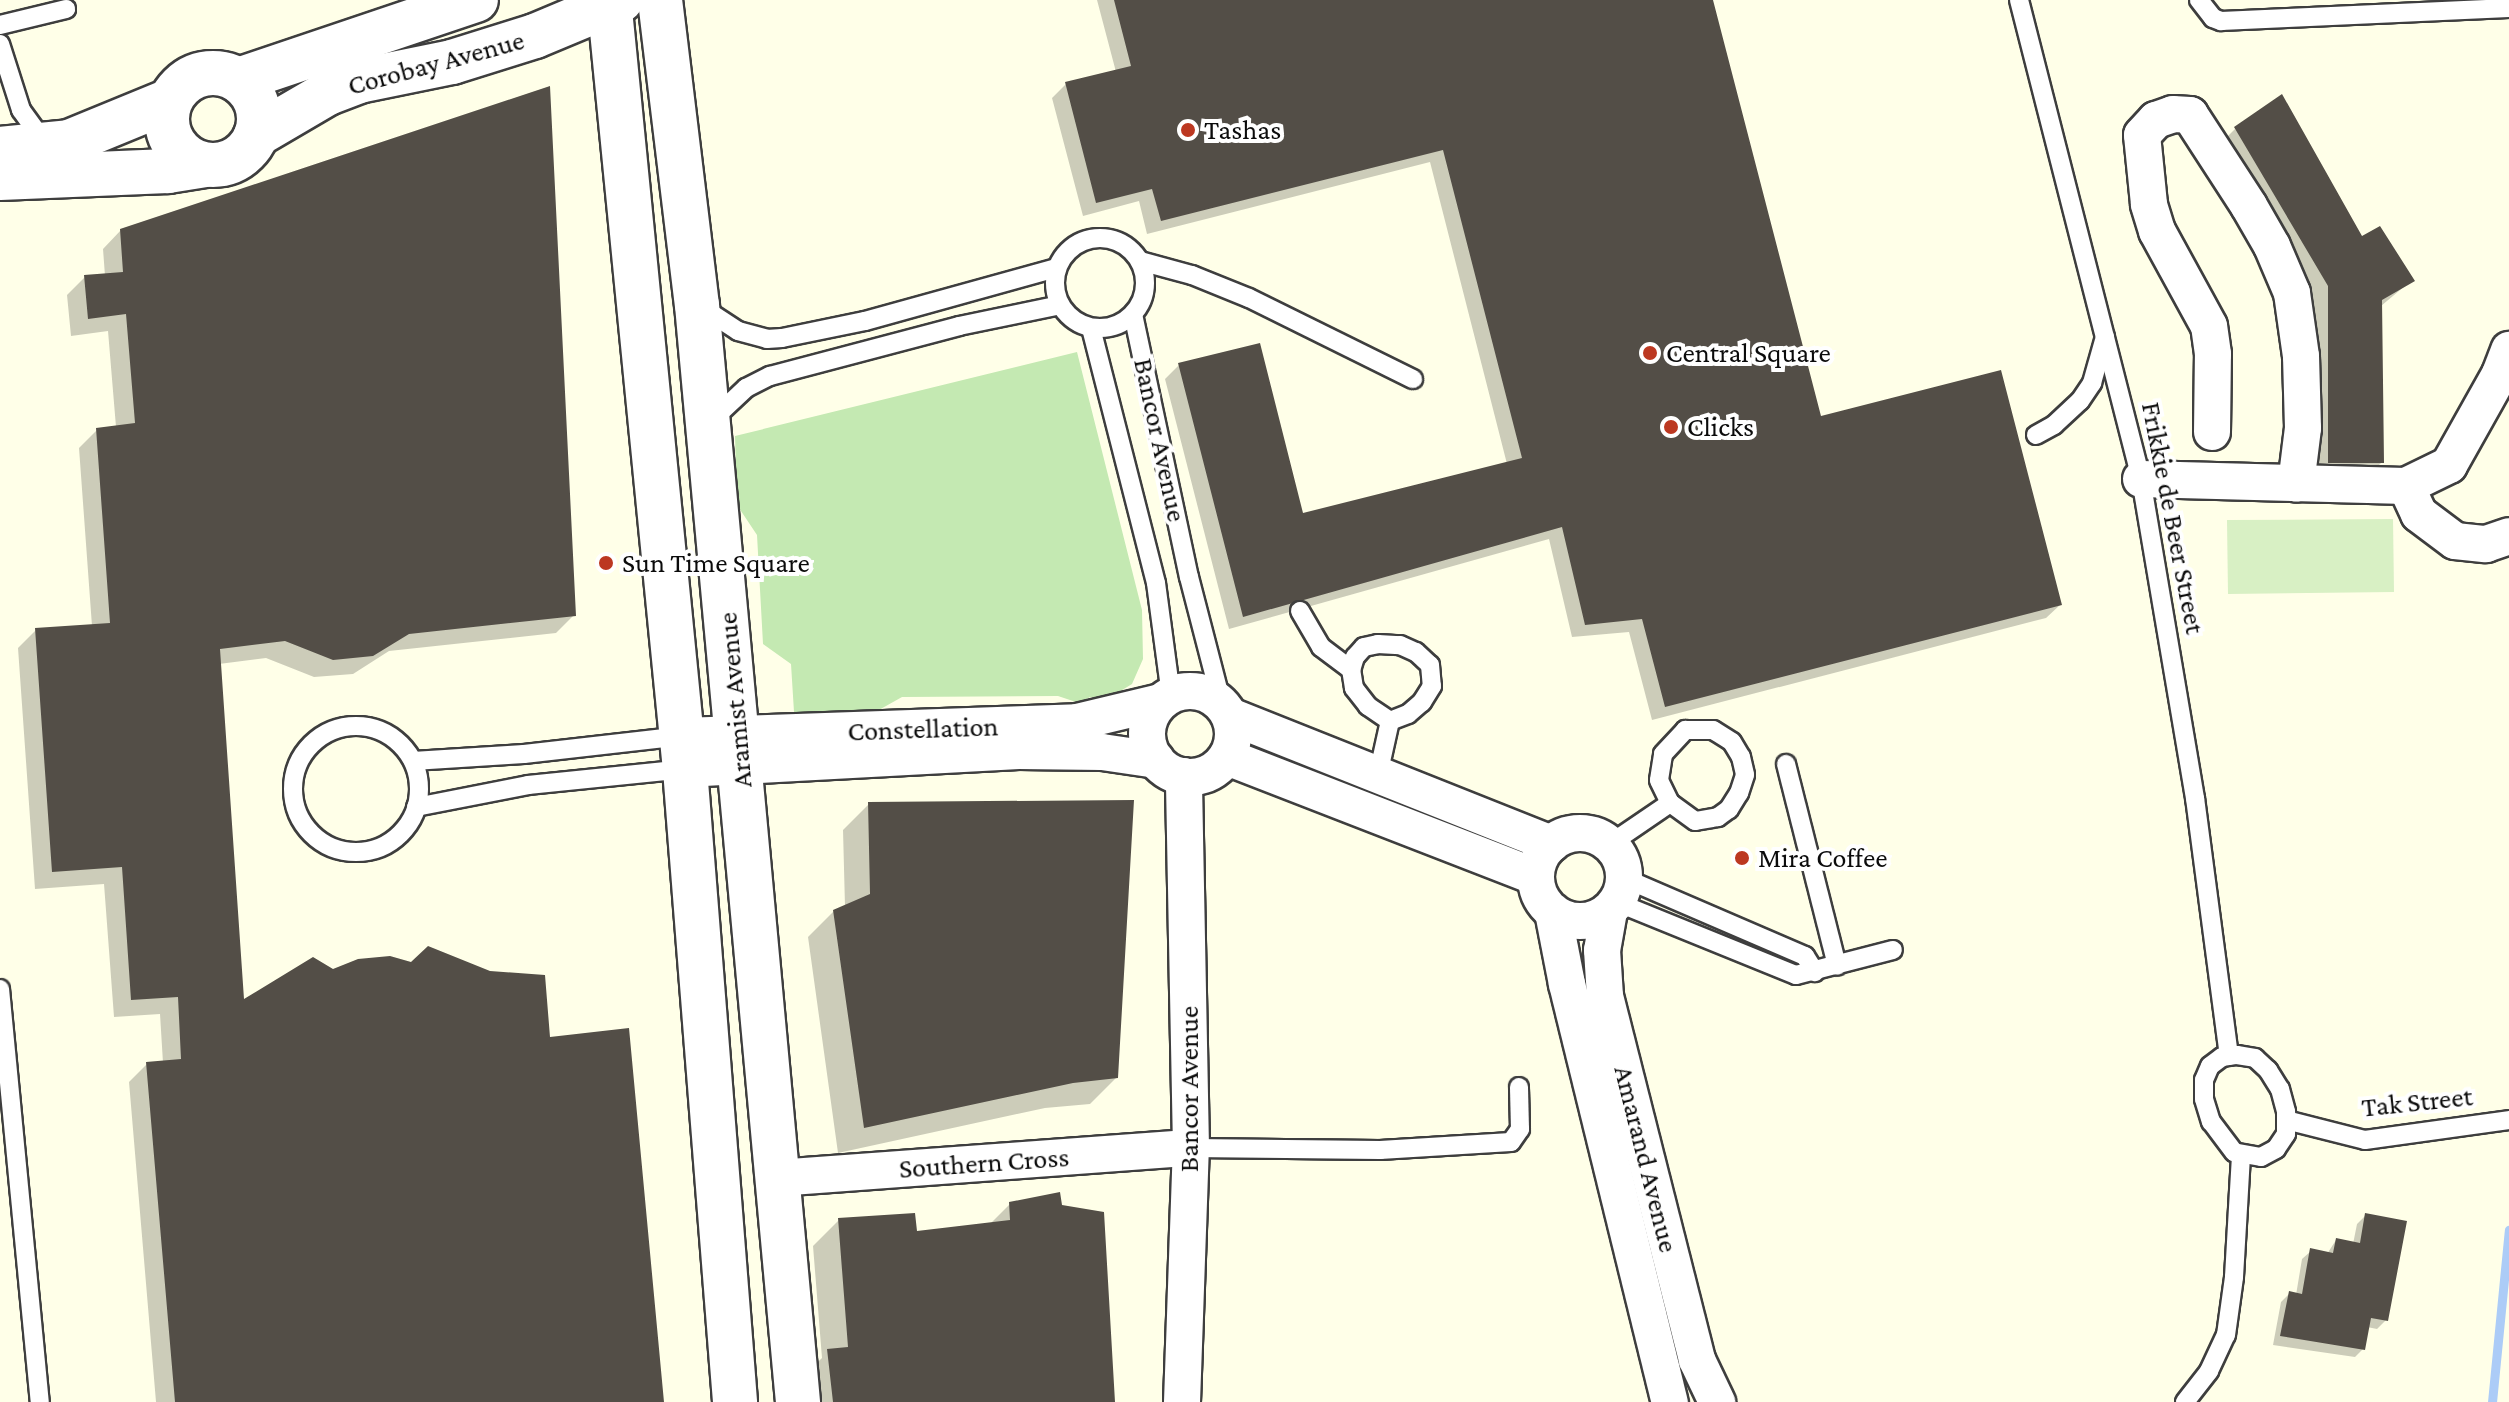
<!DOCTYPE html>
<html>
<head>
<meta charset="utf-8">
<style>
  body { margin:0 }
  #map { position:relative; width:2509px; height:1402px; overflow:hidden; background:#ffffe8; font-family:"Crimson Pro",serif }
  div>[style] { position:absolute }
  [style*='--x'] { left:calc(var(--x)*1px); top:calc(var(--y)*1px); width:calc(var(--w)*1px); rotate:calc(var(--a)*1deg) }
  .green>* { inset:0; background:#c4e9b2 }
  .pitch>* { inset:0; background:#d8f0c4 }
  .shadow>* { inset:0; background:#0003 }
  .stream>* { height:9px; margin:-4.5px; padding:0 4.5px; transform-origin:4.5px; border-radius:4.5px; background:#acccf7 }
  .building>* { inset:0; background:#534e47 }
  .roads { filter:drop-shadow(2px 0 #3e3e3e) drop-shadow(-2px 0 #3e3e3e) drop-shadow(0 2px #3e3e3e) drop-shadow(0 -2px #3e3e3e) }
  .service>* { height:18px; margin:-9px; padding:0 9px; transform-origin:9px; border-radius:9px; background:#fff }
  .service>.ring { margin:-9px; padding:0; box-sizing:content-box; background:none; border:18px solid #fff; border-radius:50% }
  .minor>* { height:36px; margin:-18px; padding:0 18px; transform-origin:18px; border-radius:18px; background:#fff }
  .minor>.ring { margin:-18px; padding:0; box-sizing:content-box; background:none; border:36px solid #fff; border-radius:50% }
  .tertiary>* { height:44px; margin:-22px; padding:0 22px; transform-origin:22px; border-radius:22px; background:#fff }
  .tertiary>.ring { margin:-22px; padding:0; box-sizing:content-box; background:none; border:44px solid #fff; border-radius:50% }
  .dots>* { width:22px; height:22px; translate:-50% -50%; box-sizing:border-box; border:4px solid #fff; border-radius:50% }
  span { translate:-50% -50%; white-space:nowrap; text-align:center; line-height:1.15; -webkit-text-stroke:8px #fff; paint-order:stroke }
  .street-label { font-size:28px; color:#0b0b0b }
  .poi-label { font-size:28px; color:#0b0b0b }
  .left { translate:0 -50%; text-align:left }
</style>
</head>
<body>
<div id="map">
  <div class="green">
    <div style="clip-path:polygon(1077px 352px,1142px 610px,1143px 659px,1132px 684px,1104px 701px,1090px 697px,1079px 703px,1058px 696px,902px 697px,870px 715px,794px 712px,791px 664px,763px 644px,757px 535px,737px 505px,735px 436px)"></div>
  </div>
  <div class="pitch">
    <div style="clip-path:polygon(2393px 519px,2394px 592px,2228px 594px,2227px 520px)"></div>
  </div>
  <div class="shadow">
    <div style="clip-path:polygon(1097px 0,1711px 0,1819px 419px,2060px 605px,2046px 618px,1652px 720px,1629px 632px,1572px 637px,1549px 539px,1229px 629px,1165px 379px,1179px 365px,1302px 516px,1507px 464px,1430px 162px,1147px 234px,1139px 201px,1083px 216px,1052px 98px,1066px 84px,1116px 72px)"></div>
    <div style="clip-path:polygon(2235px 129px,2412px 280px,2381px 306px,2382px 462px,2364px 480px,2310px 480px,2311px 305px,2217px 147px)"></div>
    <div style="clip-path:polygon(121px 230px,574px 615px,556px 633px,389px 651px,353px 674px,314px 677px,266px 658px,219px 664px,243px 1002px,333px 972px,548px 1039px,662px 1402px,156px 1402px,129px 1082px,147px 1064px,163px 1063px,160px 1014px,114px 1017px,104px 884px,35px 889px,18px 648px,36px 630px,92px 626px,79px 448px,97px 430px,116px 427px,108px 331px,71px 336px,67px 295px,85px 277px,105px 276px,103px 249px)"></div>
    <div style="clip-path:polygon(869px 804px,1116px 1078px,1090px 1104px,1045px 1108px,838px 1153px,808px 937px,834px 911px,845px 907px,843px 830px)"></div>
    <div style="clip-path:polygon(1010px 1204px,1113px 1402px,805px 1402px,802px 1377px,822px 1358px,813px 1246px,839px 1220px,916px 1233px,990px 1224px)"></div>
    <div style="clip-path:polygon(2366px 1215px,2386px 1320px,2377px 1329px,2367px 1327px,2363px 1349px,2355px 1357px,2273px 1345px,2281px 1302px,2289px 1294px,2296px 1295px,2302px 1259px,2311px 1251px,2327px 1254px,2336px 1240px,2353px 1244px,2357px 1224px)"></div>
  </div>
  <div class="stream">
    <div style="--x:2492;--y:1402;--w:173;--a:-84.4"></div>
  </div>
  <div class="building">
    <div style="clip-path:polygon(1114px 0,1713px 0,1821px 416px,2001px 370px,2062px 605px,1665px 707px,1642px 619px,1585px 625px,1562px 527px,1243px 617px,1178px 363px,1260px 343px,1303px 513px,1522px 458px,1443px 150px,1161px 221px,1152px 189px,1096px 203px,1065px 82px,1131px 66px)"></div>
    <div style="clip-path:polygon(550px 86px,576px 616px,409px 634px,373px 656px,333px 660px,285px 641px,220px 649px,244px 999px,313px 957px,333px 969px,358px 959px,390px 956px,411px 962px,428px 946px,490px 971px,545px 975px,550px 1037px,629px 1028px,664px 1402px,175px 1402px,146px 1062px,181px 1059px,178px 997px,131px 1000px,122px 867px,52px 872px,35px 628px,110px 623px,96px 428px,135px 423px,126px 314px,88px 319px,84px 275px,123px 272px,120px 229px)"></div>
    <div style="clip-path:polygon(2282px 94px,2362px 236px,2380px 226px,2415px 281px,2382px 300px,2384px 463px,2328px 463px,2328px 286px,2234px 127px)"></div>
    <div style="clip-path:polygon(1134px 800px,1118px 1078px,1073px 1083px,864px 1128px,833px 910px,870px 894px,868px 802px)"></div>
    <div style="clip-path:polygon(1060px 1192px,1062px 1205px,1104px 1212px,1115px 1402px,833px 1402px,827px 1349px,848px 1347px,838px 1218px,915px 1213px,917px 1231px,1010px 1220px,1009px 1202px)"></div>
    <div style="clip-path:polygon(2365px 1213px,2407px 1221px,2388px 1321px,2371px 1318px,2365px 1350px,2280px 1336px,2289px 1291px,2302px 1294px,2310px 1248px,2333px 1253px,2336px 1238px,2360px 1243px)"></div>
  </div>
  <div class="roads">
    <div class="service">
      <div style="--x:2019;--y:0;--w:494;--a:75.7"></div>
      <div style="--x:2141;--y:479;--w:324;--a:80.4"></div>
      <div style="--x:2195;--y:798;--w:260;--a:82.5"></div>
      <div style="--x:2199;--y:0;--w:23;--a:52"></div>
      <div style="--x:2213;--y:18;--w:9;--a:21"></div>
      <div style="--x:2221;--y:21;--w:288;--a:-2.6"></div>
      <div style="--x:0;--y:25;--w:68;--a:-13.6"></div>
      <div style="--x:0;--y:44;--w:69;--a:72.3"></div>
      <div style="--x:21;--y:110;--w:39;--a:54"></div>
      <div class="ring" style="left:1055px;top:238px;width:72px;height:72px"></div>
      <div style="--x:1140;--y:261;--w:54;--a:15.1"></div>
      <div style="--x:1192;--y:275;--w:61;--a:22"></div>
      <div style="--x:1249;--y:298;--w:183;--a:26.3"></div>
      <div style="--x:703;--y:308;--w:42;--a:33.3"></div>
      <div style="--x:738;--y:331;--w:30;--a:15"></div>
      <div style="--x:767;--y:339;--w:15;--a:-4"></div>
      <div style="--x:782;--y:338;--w:85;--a:-11.6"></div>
      <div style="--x:865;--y:321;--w:198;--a:-15.5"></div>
      <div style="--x:1133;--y:314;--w:269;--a:78"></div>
      <div style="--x:1189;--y:577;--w:132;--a:75.5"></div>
      <div style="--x:1091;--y:328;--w:263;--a:75.7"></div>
      <div style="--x:1156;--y:583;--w:113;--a:82.4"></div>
      <div style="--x:711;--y:421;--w:48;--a:-43.3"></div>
      <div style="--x:746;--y:388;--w:27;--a:-27"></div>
      <div style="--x:770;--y:376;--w:196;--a:-14.8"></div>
      <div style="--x:959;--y:326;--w:103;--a:-11.7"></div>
      <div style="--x:2036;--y:435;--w:21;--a:-29"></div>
      <div style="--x:2054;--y:425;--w:35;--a:-43"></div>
      <div style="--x:2080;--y:401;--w:22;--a:-56"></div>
      <div style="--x:2092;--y:383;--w:48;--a:-74.2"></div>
      <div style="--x:1300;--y:611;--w:42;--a:59.7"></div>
      <div style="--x:1321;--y:647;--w:38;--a:37"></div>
      <div style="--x:1378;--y:644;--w:22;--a:3"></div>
      <div style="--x:1400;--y:645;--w:17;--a:24"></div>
      <div style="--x:1416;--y:652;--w:19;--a:43"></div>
      <div style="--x:1430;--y:665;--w:21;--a:85"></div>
      <div style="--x:1432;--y:686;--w:19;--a:122"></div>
      <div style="--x:1422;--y:702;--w:18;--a:139"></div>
      <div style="--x:1408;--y:714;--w:19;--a:159"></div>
      <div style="--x:1390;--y:721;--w:27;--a:-146"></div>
      <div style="--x:1368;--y:706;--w:23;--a:-128"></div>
      <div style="--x:1354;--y:688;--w:18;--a:-99"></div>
      <div style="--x:1351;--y:670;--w:14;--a:-73"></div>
      <div style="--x:1355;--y:657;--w:13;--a:-48"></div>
      <div style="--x:1364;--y:647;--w:14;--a:-12"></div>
      <div class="ring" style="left:293px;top:726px;width:108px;height:108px"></div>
      <div style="--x:1685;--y:730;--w:28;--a:0"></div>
      <div style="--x:1713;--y:730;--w:22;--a:32"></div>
      <div style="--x:1732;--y:742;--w:17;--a:59"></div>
      <div style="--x:1741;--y:757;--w:18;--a:77"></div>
      <div style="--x:1745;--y:775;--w:19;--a:108"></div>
      <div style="--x:1739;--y:793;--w:19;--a:122"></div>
      <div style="--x:1729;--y:809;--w:14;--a:144"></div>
      <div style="--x:1718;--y:817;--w:23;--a:170"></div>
      <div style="--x:1695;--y:821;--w:31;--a:-144"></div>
      <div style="--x:1670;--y:803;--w:25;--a:-116"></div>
      <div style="--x:1659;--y:780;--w:26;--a:-81"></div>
      <div style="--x:1663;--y:754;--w:33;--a:-47"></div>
      <div style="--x:413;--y:761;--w:111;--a:-3.6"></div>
      <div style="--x:524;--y:754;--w:159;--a:-6.5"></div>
      <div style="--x:1786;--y:764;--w:208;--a:75.8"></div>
      <div style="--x:1378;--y:775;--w:55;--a:-77.5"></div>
      <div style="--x:416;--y:807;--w:114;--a:-11.1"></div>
      <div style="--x:528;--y:785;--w:158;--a:-5.8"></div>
      <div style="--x:1610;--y:844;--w:73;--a:-34.3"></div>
      <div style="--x:1624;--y:878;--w:197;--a:23.3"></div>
      <div style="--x:1805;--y:956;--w:19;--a:58"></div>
      <div style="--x:1616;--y:902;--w:194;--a:22.1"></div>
      <div style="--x:1796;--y:975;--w:100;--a:-14.5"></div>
      <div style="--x:0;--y:989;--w:415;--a:84.5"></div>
      <div style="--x:2237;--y:1055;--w:18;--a:9"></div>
      <div style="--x:2255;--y:1058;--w:18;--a:43"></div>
      <div style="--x:2268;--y:1070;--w:22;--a:58"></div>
      <div style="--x:2280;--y:1089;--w:24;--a:75"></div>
      <div style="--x:2286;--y:1112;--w:22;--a:90"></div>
      <div style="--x:2286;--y:1134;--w:18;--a:124"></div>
      <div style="--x:2276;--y:1149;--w:17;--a:152"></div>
      <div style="--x:2261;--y:1157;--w:27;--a:-170"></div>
      <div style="--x:2234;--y:1152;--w:38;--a:-127"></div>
      <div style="--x:2211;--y:1122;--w:24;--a:-107"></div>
      <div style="--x:2204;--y:1099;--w:19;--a:-90"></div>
      <div style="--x:2204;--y:1080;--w:15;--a:-67"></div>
      <div style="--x:2210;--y:1066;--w:15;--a:-37"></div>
      <div style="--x:2222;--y:1057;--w:15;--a:-8"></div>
      <div style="--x:2286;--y:1120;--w:81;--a:14.2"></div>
      <div style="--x:2365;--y:1140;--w:145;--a:-7.9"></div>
      <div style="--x:1191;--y:1148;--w:189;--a:0.6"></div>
      <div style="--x:1380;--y:1150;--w:131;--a:-3.5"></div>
      <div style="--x:1511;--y:1142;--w:16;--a:-55"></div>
      <div style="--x:1520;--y:1129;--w:42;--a:-91.4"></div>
      <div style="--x:2185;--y:1402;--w:39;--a:-52"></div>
      <div style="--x:2209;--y:1371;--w:40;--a:-65"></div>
      <div style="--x:2226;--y:1335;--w:59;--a:-82.1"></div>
      <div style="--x:2234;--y:1277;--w:122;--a:-86.7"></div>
    </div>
    <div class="minor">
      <div style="--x:2212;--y:432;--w:78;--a:-89.3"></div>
      <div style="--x:2213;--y:354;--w:28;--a:-98"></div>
      <div style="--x:2209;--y:326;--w:108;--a:-118.7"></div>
      <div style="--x:2157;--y:231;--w:28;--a:-107"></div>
      <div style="--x:2149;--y:204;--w:69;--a:-95.8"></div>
      <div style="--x:2142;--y:135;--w:21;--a:-47"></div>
      <div style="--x:2156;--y:120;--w:18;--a:-19"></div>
      <div style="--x:2173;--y:114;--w:17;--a:3"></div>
      <div style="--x:2190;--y:115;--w:108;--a:57"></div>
      <div style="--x:2249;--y:206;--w:46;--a:60.1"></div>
      <div style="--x:2272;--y:246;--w:51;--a:66.9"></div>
      <div style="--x:2292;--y:293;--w:64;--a:81.9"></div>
      <div style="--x:2301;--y:356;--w:72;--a:88.4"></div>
      <div style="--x:2303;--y:428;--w:56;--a:97.1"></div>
      <div style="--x:2141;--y:479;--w:265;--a:1.5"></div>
      <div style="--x:2406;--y:486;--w:48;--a:-26"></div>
      <div style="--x:2449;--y:465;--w:104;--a:-60.7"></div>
      <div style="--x:2500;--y:374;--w:26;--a:-69"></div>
      <div style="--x:2406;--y:486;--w:31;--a:65"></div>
      <div style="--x:2419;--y:514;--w:45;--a:36.9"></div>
      <div style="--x:2455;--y:541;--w:31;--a:6"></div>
      <div style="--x:2486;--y:544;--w:24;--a:-19"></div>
      <div class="ring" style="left:1147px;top:691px;width:50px;height:50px"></div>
      <div style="--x:1230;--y:716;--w:346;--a:21.7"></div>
      <div style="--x:682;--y:736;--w:395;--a:-2"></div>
      <div style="--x:1077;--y:722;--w:85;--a:-13.5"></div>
      <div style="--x:1227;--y:757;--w:331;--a:21.2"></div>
      <div style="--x:685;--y:769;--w:334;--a:-3.1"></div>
      <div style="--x:1019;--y:751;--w:83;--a:0.7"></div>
      <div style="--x:1102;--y:752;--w:55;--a:8.4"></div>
      <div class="ring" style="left:1536px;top:833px;width:52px;height:52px"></div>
      <div style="--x:1609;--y:911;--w:40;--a:100"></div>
      <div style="--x:1602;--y:950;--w:46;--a:86.3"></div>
      <div style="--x:1605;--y:996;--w:375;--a:75.8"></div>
      <div style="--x:1697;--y:1360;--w:47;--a:64.5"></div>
      <div style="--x:1553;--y:912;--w:73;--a:79"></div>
      <div style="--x:1567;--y:984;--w:431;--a:76.2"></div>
      <div style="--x:778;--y:1178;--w:414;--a:-4.2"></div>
      <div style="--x:1182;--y:1402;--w:254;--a:-88"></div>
      <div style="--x:1191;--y:1148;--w:372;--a:-91.1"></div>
    </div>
    <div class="tertiary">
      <div style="--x:609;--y:0;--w:773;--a:84.36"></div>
      <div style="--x:685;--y:769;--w:635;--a:85.48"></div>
      <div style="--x:660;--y:0;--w:307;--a:83.1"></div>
      <div style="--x:697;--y:305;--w:1102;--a:84.74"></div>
      <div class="ring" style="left:167px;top:73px;width:48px;height:48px"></div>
      <div style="--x:238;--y:80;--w:251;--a:-18.6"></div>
      <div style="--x:256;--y:135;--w:83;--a:-30.3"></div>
      <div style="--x:328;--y:93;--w:33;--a:-21"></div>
      <div style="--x:359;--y:81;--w:95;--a:-11.5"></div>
      <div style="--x:452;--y:62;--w:87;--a:-17.4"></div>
      <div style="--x:535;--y:36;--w:93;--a:-22.7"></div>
      <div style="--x:0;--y:149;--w:69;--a:-5.8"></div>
      <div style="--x:69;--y:142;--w:108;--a:-22.3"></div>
      <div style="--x:0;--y:178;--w:168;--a:-2.4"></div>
      <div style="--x:168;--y:171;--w:38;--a:-9"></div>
    </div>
  </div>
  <div class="dots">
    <div style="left:1188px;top:130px;background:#bc3821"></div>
    <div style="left:1650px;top:353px;background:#bc3821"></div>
    <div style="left:1671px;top:427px;background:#bc3821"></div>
    <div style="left:606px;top:563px;background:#bc3821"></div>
    <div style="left:1742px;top:858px;background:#bc3821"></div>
  </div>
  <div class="street-label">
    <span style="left:436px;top:63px;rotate:-15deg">Corobay Avenue</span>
    <span style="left:1160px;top:440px;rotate:78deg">Bancor Avenue</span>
    <span style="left:2173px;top:518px;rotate:79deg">Frikkie de Beer Street</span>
    <span style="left:735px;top:700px;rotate:-95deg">Aramist Avenue</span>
    <span style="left:923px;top:729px;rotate:-2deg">Constellation</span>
    <span style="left:1189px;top:1089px;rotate:-90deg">Bancor Avenue</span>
    <span style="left:2417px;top:1102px;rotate:-6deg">Tak Street</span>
    <span style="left:1646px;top:1159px;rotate:76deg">Amarand Avenue</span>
    <span style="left:984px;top:1163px;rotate:-4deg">Southern Cross</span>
  </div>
  <div class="poi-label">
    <span class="left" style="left:1204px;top:130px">Tashas</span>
    <span class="left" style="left:1666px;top:353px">Central Square</span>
    <span class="left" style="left:1687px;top:427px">Clicks</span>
    <span class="left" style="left:622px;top:563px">Sun Time Square</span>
    <span class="left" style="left:1758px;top:858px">Mira Coffee</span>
  </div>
</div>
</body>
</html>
